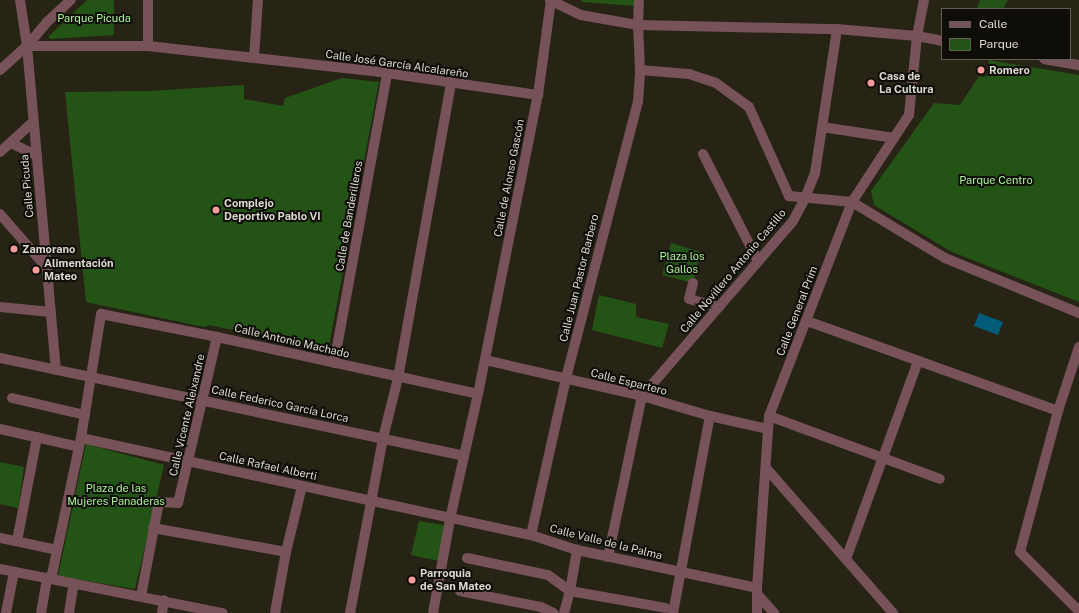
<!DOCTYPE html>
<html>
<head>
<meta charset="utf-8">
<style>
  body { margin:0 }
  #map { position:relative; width:1079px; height:613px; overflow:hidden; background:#272416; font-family:"Public Sans",sans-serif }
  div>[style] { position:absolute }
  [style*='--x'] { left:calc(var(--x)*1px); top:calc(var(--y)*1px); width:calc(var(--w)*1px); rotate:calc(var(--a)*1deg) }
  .green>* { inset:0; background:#245415 }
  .water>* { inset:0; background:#035b7a }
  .minor>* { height:10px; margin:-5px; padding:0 5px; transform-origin:5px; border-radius:5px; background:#775258 }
  .dots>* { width:11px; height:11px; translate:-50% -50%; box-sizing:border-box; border:2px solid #0f0d07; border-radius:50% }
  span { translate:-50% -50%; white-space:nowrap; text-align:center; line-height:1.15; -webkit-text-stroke:4px #0f0d07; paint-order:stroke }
  .park-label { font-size:11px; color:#a9f197 }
  .street-label { font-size:11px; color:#dcdad0 }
  .poi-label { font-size:11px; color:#dcdad0; font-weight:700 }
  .left { translate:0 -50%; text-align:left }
  .legend { position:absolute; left:941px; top:8px; width:130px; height:52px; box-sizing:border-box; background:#0f0d07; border:1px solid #615f57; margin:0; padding:5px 7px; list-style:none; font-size:12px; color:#dcdad0 }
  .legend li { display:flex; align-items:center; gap:8px; height:20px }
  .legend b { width:20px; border:1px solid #615f57 }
</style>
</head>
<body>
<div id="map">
  <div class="green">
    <div style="clip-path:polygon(87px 0,114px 0,114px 35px,51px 39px,48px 37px)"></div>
    <div style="clip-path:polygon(581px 0,635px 0,635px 6px,582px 2px)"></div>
    <div style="clip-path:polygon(980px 0,1008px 0,1003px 9px,977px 9px)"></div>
    <div style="clip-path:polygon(988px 60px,1079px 75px,1079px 302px,950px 251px,874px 205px,871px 191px,934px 103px,960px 105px,979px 76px,984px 77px,991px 73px)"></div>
    <div style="clip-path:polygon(342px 78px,379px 82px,328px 351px,210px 325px,204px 327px,86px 302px,65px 92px,149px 91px,244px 85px,244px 99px,283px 106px,285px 98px)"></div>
    <div style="clip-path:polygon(671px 243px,701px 252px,693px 283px,662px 275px)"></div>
    <div style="clip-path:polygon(599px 295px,636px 304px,636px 317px,669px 324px,662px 348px,592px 330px)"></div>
    <div style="clip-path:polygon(86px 444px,164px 465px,135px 589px,58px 576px)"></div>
    <div style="clip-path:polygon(0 462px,24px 467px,18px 508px,0 504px)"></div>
    <div style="clip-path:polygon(419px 521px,444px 525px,439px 561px,411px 555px)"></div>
  </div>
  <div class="water">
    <div style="clip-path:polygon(979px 313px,1003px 322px,998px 335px,974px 326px)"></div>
  </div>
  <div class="minor">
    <div style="--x:20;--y:0;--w:47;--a:81.3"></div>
    <div style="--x:27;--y:46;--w:325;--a:84.9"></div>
    <div style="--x:550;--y:0;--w:34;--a:26"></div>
    <div style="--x:581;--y:15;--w:58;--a:10"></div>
    <div style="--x:638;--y:25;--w:199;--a:1.2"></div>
    <div style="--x:837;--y:29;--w:80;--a:5"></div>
    <div style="--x:917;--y:36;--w:25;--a:11"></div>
    <div style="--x:27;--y:46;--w:121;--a:0"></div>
    <div style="--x:148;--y:46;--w:241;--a:6.4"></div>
    <div style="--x:387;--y:73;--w:153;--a:8.3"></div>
    <div style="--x:148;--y:46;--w:46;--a:-90"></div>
    <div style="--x:254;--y:57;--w:57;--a:-86"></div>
    <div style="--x:1044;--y:59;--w:36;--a:10"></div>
    <div style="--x:0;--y:70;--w:36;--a:-42"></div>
    <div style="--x:27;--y:46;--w:30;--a:-50"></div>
    <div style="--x:46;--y:23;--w:34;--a:-43"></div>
    <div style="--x:640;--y:70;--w:49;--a:4.7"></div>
    <div style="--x:689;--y:74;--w:28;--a:18"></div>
    <div style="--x:716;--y:83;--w:41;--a:36"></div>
    <div style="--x:749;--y:107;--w:98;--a:65.8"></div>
    <div style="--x:789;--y:196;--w:63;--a:5.4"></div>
    <div style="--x:852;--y:202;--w:109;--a:31.1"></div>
    <div style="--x:945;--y:258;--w:145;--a:22.3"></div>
    <div style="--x:822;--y:127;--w:73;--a:8.7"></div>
    <div style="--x:11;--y:143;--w:28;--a:26"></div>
    <div style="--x:0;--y:152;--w:45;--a:-42.3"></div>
    <div style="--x:703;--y:154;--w:120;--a:62.8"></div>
    <div style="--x:0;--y:214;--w:72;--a:49"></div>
    <div style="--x:693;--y:283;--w:16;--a:104"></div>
    <div style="--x:689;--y:299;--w:31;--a:15"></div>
    <div style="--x:0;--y:307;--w:51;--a:5.6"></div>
    <div style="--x:807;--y:321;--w:267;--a:19.7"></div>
    <div style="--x:1079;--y:347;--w:67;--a:108.2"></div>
    <div style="--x:1058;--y:411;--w:146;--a:105.1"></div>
    <div style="--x:1020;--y:552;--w:83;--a:45"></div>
    <div style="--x:0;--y:358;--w:474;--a:11.9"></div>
    <div style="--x:485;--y:360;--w:161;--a:12.9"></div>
    <div style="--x:642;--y:396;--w:71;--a:16.4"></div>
    <div style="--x:710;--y:416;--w:59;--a:12.6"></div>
    <div style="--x:334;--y:363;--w:295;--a:-79.6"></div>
    <div style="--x:12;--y:398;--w:75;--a:13.1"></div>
    <div style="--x:769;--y:416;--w:182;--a:20.2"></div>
    <div style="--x:0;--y:429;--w:81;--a:12.8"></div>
    <div style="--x:81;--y:438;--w:460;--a:12.2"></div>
    <div style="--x:531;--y:535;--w:48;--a:18.1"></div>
    <div style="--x:577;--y:550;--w:184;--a:11.9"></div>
    <div style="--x:766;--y:468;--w:193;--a:48.8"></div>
    <div style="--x:153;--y:528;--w:135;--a:10.2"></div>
    <div style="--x:531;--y:535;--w:161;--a:-77.4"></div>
    <div style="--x:566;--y:378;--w:285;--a:-75.4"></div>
    <div style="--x:638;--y:102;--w:32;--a:-86"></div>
    <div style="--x:640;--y:70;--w:45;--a:-92.5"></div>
    <div style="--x:638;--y:25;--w:25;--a:-88"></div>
    <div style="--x:0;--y:538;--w:58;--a:11.9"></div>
    <div style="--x:17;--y:541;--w:106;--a:-79.1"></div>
    <div style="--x:608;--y:557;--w:165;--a:-78.1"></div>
    <div style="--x:642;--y:396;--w:231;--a:-49.2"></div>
    <div style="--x:793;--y:221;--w:26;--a:-62"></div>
    <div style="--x:805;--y:198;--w:27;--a:-68"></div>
    <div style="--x:815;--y:173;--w:146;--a:-81.3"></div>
    <div style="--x:467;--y:558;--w:83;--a:11.9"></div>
    <div style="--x:548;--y:575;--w:27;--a:36"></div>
    <div style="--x:570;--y:591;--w:97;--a:10"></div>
    <div style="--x:846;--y:559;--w:211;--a:-70"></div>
    <div style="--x:0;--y:569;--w:227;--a:11.2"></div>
    <div style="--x:51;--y:579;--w:144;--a:-78"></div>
    <div style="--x:81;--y:438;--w:126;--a:-80.8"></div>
    <div style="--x:101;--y:314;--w:118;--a:11.2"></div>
    <div style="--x:217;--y:337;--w:267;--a:12.3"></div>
    <div style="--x:460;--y:591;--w:83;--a:11.2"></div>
    <div style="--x:541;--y:607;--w:14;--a:25"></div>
    <div style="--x:758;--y:595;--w:24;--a:48"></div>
    <div style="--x:141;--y:596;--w:96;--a:-79.2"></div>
    <div style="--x:159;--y:502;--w:19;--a:3"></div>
    <div style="--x:178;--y:503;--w:171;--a:-76.8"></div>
    <div style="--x:6;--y:613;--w:42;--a:-79"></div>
    <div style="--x:41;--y:613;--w:36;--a:-80"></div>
    <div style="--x:69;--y:613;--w:30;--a:-81"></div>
    <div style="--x:162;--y:613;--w:13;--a:-81"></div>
    <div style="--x:275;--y:613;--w:62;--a:-79.8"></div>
    <div style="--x:286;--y:552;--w:68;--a:-76.4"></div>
    <div style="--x:350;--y:613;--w:178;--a:-79.3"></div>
    <div style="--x:383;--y:438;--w:62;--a:-76"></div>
    <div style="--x:398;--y:378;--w:300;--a:-79.8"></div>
    <div style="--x:433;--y:613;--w:96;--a:-79.7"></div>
    <div style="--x:450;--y:519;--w:128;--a:-77.4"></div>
    <div style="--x:478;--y:394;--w:305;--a:-78.7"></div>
    <div style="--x:538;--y:95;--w:96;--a:-82.2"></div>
    <div style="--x:564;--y:613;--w:23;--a:-75"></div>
    <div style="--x:570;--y:591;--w:42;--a:-80.3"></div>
    <div style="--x:673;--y:613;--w:200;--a:-79.4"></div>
    <div style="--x:757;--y:613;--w:25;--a:-90"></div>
    <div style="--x:757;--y:588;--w:172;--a:-86"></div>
    <div style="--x:769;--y:416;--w:230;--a:-68.8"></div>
    <div style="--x:852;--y:202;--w:104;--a:-56.8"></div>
    <div style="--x:909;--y:115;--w:79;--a:-84.2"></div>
    <div style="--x:917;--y:36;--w:37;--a:-79"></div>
  </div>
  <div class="dots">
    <div style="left:981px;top:70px;background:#f59b9a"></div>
    <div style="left:871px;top:83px;background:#f59b9a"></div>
    <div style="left:216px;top:210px;background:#f59b9a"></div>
    <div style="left:14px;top:249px;background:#f59b9a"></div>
    <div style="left:36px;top:270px;background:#f59b9a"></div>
    <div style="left:412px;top:580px;background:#f59b9a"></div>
  </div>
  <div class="park-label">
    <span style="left:94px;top:18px">Parque Picuda</span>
    <span style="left:996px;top:180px">Parque Centro</span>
    <span style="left:682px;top:263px">Plaza los<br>Gallos</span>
    <span style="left:116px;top:495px">Plaza de las<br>Mujeres Panaderas</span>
  </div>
  <div class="street-label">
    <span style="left:397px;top:64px;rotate:8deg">Calle José García Alcalareño</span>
    <span style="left:509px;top:178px;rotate:-79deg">Calle de Alonso Gascón</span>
    <span style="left:27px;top:186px;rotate:-95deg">Calle Picuda</span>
    <span style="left:349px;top:216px;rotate:-80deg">Calle de Banderilleros</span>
    <span style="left:733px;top:271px;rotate:-50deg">Calle Novillero Antonio Castillo</span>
    <span style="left:579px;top:278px;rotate:-76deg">Calle Juan Pastor Barbero</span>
    <span style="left:797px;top:311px;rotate:-69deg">Calle General Prim</span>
    <span style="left:292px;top:341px;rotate:13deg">Calle Antonio Machado</span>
    <span style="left:629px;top:382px;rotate:14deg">Calle Espartero</span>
    <span style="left:280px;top:404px;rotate:12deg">Calle Federico García Lorca</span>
    <span style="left:187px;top:415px;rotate:-77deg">Calle Vicente Aleixandre</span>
    <span style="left:268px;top:466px;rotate:12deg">Calle Rafael Alberti</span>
    <span style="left:606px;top:542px;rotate:14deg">Calle Valle de la Palma</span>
  </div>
  <div class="poi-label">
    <span class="left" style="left:989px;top:70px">Romero</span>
    <span class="left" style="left:879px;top:83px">Casa de<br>La Cultura</span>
    <span class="left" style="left:224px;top:210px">Complejo<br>Deportivo Pablo VI</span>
    <span class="left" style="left:22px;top:249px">Zamorano</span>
    <span class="left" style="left:44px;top:270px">Alimentación<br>Mateo</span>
    <span class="left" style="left:420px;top:580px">Parroquia<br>de San Mateo</span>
  </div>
  <ul class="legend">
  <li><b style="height:5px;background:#775258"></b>Calle</li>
  <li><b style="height:11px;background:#245415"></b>Parque</li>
  </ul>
</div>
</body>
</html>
